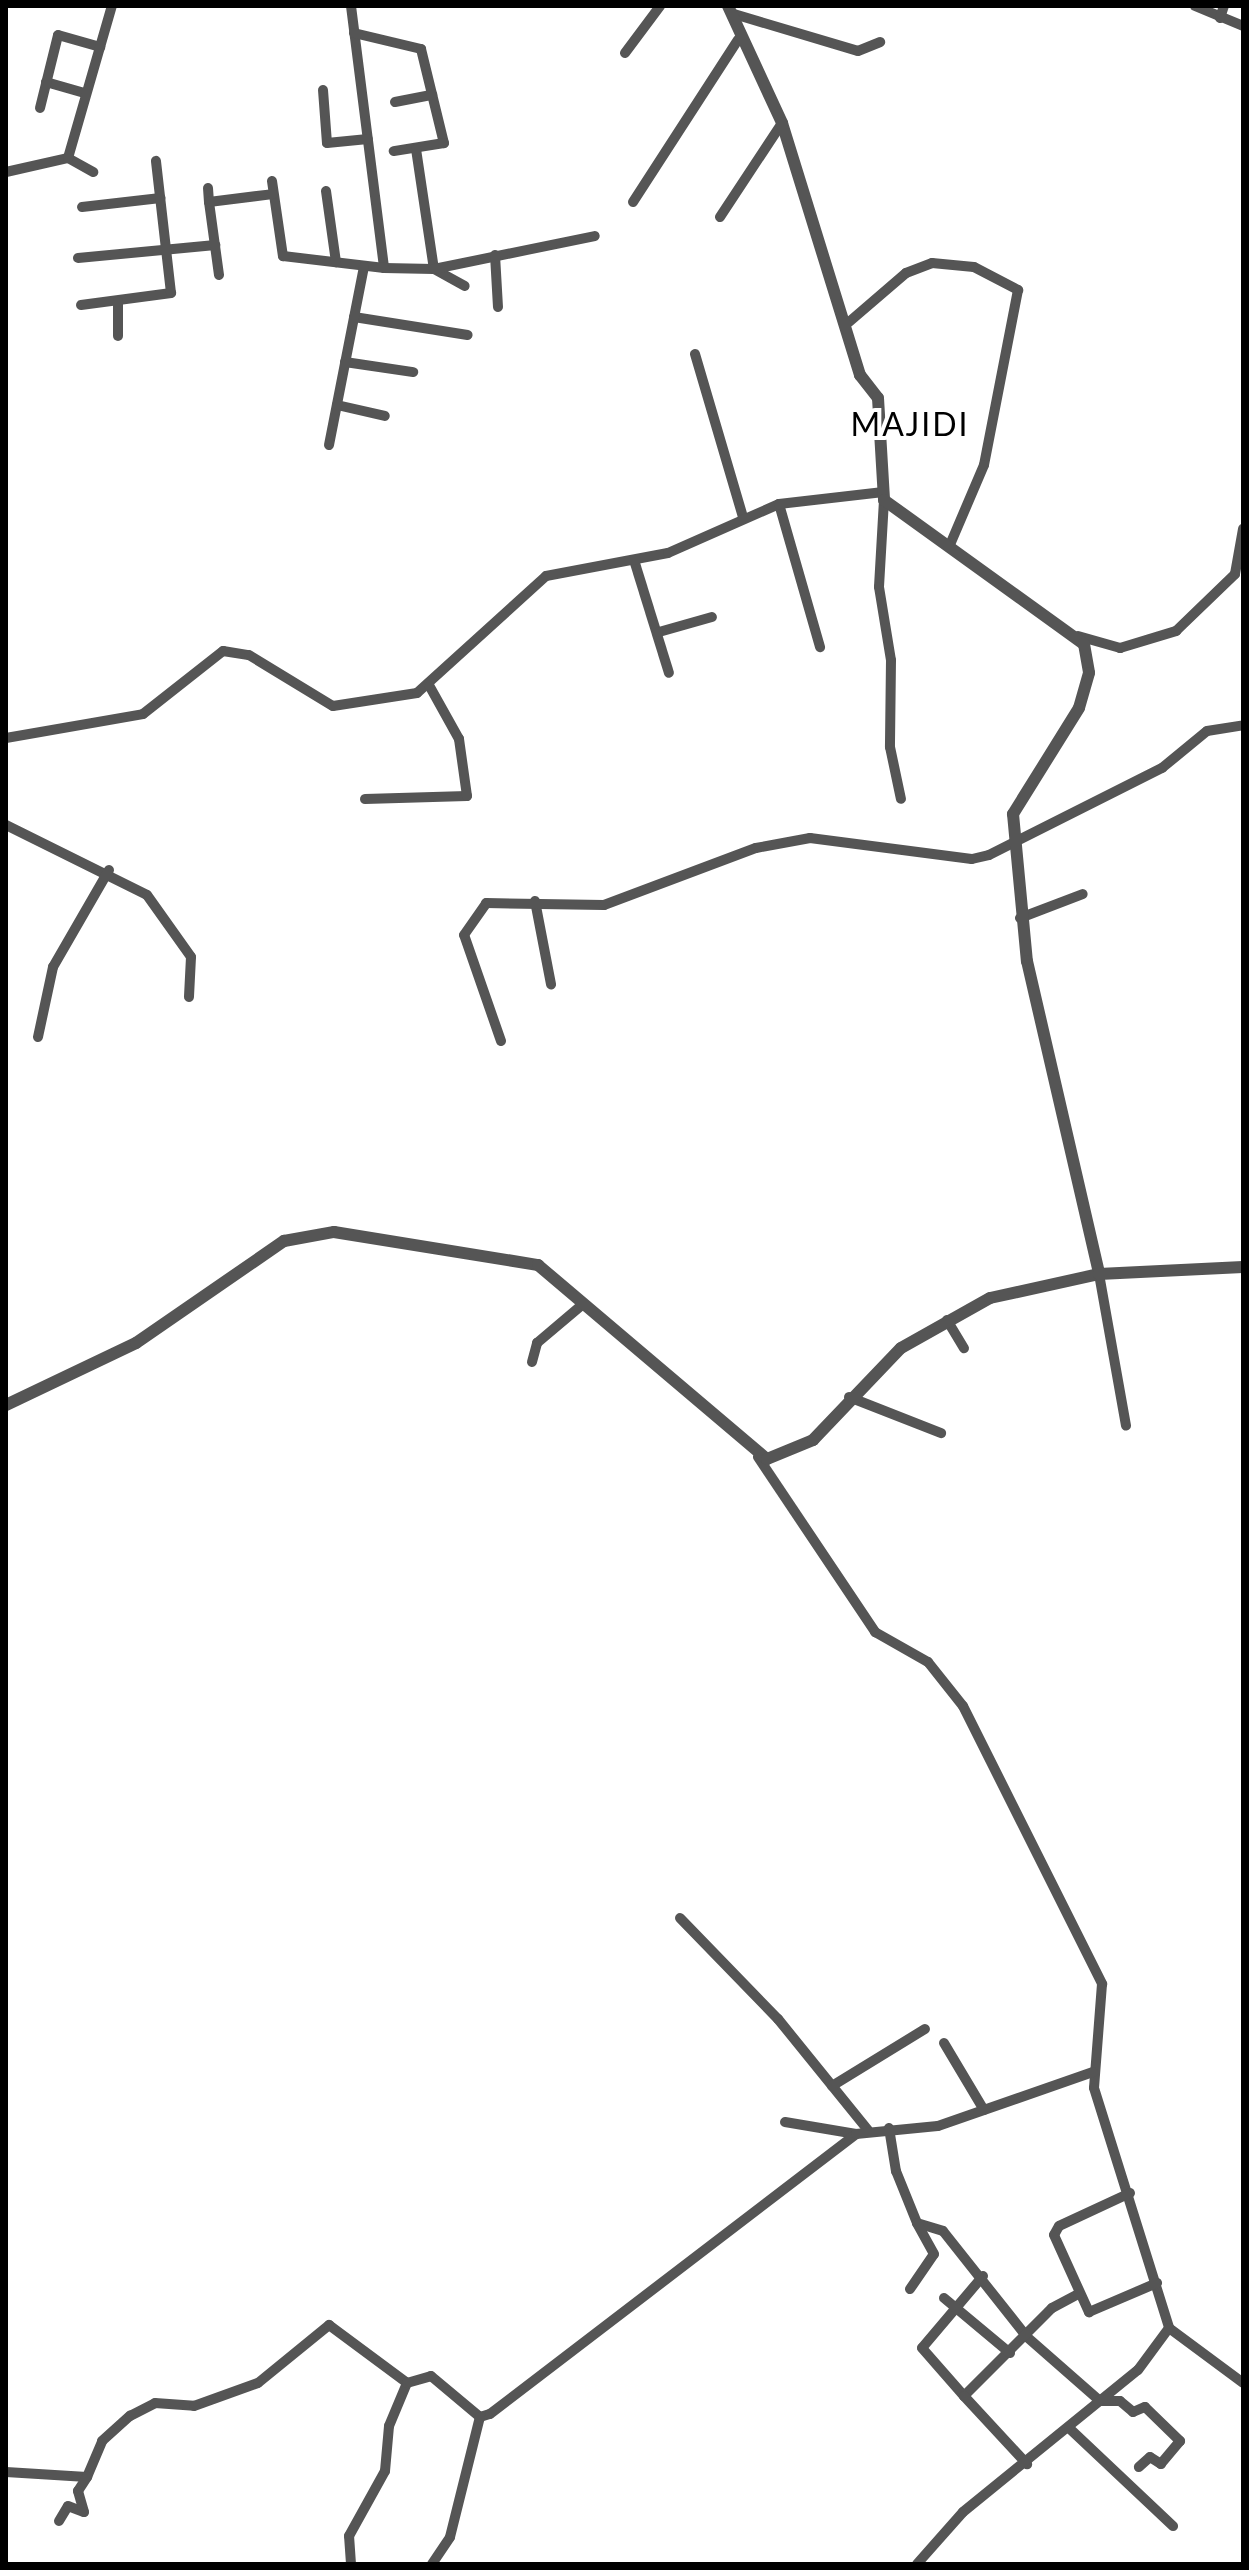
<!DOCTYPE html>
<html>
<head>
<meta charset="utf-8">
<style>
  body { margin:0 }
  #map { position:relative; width:1249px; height:2570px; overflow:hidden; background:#fff; font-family:Lato,sans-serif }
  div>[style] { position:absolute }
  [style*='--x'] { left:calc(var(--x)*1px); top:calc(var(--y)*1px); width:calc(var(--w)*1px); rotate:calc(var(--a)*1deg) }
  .minor>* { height:10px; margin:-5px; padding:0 5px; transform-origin:5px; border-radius:5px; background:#555 }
  .tertiary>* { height:12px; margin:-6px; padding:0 6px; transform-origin:6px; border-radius:6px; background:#555 }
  span { translate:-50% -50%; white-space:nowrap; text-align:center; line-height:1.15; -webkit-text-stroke:8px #fff; paint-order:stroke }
  .quarter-label { font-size:32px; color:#000; letter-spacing:2px }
  .frame { position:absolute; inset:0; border:8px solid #000; pointer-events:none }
</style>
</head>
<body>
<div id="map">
  <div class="minor">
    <div style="--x:351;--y:6;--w:264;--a:82.8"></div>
    <div style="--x:384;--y:268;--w:50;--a:1.1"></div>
    <div style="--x:434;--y:269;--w:35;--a:29"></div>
    <div style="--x:1195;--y:6;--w:52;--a:22.6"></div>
    <div style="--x:734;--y:14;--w:129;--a:16.6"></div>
    <div style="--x:858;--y:51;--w:24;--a:-22"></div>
    <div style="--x:1220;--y:18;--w:13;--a:-72"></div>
    <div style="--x:354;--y:33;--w:69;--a:13.4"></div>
    <div style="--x:421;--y:49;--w:97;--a:76.3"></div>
    <div style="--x:444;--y:143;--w:51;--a:170.9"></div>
    <div style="--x:625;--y:53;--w:59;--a:-53.3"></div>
    <div style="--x:46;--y:82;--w:40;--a:16"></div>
    <div style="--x:323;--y:90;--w:53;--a:85.7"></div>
    <div style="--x:327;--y:143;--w:41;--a:-5.6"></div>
    <div style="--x:395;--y:102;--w:38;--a:-11"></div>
    <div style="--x:40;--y:108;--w:75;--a:-76.1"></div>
    <div style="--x:58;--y:35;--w:44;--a:15.9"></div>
    <div style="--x:416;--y:149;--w:121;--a:81.5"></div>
    <div style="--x:434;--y:269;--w:164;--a:-11.6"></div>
    <div style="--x:68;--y:158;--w:29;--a:29"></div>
    <div style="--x:6;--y:172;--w:64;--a:-12.7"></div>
    <div style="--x:68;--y:158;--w:158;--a:-73.9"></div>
    <div style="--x:272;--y:181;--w:76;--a:81.7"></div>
    <div style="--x:283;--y:256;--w:102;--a:6.8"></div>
    <div style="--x:208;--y:188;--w:14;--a:86"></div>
    <div style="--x:326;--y:191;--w:72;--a:82"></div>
    <div style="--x:633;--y:202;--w:193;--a:-57.1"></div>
    <div style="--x:82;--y:207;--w:79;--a:-6.6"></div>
    <div style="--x:720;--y:217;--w:113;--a:-56.6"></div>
    <div style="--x:495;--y:255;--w:52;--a:86.7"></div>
    <div style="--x:78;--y:258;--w:138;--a:-5.4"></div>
    <div style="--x:219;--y:275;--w:74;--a:-97.8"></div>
    <div style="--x:209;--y:202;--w:64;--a:-7.1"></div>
    <div style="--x:81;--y:305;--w:91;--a:-7.6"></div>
    <div style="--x:171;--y:293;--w:133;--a:-96.5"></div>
    <div style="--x:354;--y:317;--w:115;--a:9"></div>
    <div style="--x:849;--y:322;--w:75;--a:-40.7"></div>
    <div style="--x:906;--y:273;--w:28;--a:-21"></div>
    <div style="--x:932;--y:263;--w:42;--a:5.4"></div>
    <div style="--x:974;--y:267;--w:50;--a:27.6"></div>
    <div style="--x:1018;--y:290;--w:178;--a:101"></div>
    <div style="--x:984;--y:465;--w:89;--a:113.1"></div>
    <div style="--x:118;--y:336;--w:35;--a:-90"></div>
    <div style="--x:695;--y:354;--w:170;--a:73.6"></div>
    <div style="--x:345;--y:362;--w:69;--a:8.4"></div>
    <div style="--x:337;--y:405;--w:49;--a:12.9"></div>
    <div style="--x:329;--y:445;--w:182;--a:-78.9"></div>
    <div style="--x:884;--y:500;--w:87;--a:93.3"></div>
    <div style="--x:879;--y:587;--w:74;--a:80.7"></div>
    <div style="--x:891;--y:660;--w:87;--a:90.7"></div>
    <div style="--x:890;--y:747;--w:53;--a:78.1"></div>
    <div style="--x:779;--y:504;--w:149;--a:74"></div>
    <div style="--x:634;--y:560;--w:118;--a:72.8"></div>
    <div style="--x:659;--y:632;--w:55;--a:-15.8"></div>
    <div style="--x:1078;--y:636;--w:44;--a:15.9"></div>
    <div style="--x:1120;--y:648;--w:59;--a:-16.9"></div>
    <div style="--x:1176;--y:631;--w:82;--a:-44"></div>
    <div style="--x:1235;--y:574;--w:46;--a:-79.9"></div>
    <div style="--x:6;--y:738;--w:139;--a:-9.9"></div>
    <div style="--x:143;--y:714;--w:102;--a:-38.2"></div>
    <div style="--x:223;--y:651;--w:26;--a:9"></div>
    <div style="--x:249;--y:655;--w:98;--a:31.3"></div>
    <div style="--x:333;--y:706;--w:85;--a:-8.8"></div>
    <div style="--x:417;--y:693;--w:174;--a:-42.2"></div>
    <div style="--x:546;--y:576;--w:124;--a:-10.7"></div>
    <div style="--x:668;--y:553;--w:121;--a:-23.8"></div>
    <div style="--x:779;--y:504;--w:105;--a:-6.6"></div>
    <div style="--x:365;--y:799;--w:102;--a:-1.7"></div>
    <div style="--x:467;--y:796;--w:58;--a:-98"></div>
    <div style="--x:459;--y:739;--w:60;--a:-119.1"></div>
    <div style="--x:6;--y:825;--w:157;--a:26.4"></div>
    <div style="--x:147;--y:895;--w:76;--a:54.6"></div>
    <div style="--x:191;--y:957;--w:40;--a:92.9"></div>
    <div style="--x:535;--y:901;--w:85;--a:79.1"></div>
    <div style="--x:1020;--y:918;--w:67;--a:-20.9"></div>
    <div style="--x:38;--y:1037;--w:72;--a:-77.9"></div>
    <div style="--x:53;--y:967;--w:112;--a:-60"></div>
    <div style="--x:501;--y:1041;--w:112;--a:-109.2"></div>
    <div style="--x:464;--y:935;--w:39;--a:-55"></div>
    <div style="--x:486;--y:903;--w:118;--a:1"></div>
    <div style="--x:604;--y:905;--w:162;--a:-20.6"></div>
    <div style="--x:756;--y:848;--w:55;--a:-10.5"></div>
    <div style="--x:810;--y:838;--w:163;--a:7.4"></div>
    <div style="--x:972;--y:859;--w:17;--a:-13"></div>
    <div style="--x:989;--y:855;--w:194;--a:-26.7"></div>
    <div style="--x:1162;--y:768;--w:58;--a:-39.4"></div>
    <div style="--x:1207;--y:731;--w:36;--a:-9"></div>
    <div style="--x:1099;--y:1274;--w:154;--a:79.9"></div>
    <div style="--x:947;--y:1320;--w:33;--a:59"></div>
    <div style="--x:532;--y:1362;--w:20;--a:-75"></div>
    <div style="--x:537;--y:1343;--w:59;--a:-40.2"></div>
    <div style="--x:849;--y:1397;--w:99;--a:21.4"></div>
    <div style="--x:758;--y:1457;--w:211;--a:56.2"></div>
    <div style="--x:875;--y:1632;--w:61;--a:29.5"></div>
    <div style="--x:928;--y:1662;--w:56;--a:51.5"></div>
    <div style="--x:963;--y:1706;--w:311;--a:63.4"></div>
    <div style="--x:1102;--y:1984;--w:104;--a:94.4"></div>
    <div style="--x:1094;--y:2088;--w:251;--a:72.6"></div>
    <div style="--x:1169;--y:2328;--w:92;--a:36.6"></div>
    <div style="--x:680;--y:1918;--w:141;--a:45.9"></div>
    <div style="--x:778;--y:2019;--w:143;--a:51"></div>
    <div style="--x:944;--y:2043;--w:78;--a:59.2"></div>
    <div style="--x:832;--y:2086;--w:109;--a:-31.5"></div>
    <div style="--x:785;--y:2122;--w:72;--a:9.6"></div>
    <div style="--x:889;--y:2128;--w:44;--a:80.8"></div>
    <div style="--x:896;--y:2171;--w:56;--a:68"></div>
    <div style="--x:917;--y:2223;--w:27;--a:17"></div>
    <div style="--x:943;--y:2231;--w:135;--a:51.6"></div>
    <div style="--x:1027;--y:2337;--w:97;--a:41.2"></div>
    <div style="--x:1100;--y:2401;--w:20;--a:0"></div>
    <div style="--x:1120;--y:2401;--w:17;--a:40"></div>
    <div style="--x:1133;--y:2412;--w:13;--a:-23"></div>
    <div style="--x:1145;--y:2407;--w:49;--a:44.2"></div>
    <div style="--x:1180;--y:2441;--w:30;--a:130"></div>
    <div style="--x:1161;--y:2464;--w:13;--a:-148"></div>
    <div style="--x:1150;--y:2457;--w:15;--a:138"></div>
    <div style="--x:1130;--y:2193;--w:78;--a:155.1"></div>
    <div style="--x:1059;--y:2226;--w:10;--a:119"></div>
    <div style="--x:1054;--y:2235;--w:85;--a:65.6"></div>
    <div style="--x:1089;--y:2312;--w:74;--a:-23.1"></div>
    <div style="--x:983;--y:2276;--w:94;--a:130.3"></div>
    <div style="--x:922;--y:2348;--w:64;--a:48.8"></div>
    <div style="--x:964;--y:2396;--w:124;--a:-45"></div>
    <div style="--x:1052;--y:2308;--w:30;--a:-28"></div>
    <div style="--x:910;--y:2289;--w:42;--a:-55.6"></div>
    <div style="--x:934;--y:2254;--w:35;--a:-119"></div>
    <div style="--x:944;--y:2298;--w:86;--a:39.8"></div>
    <div style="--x:964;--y:2396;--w:93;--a:47.2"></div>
    <div style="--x:1069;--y:2428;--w:143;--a:43.3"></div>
    <div style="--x:6;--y:2472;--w:81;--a:3.5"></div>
    <div style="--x:87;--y:2477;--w:39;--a:-67"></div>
    <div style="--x:102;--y:2441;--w:38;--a:-42"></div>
    <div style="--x:130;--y:2416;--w:28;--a:-27"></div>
    <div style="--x:155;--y:2403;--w:39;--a:4"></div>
    <div style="--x:194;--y:2406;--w:68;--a:-19.8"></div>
    <div style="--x:258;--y:2383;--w:92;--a:-39.2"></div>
    <div style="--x:329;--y:2325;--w:97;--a:36.6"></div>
    <div style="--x:59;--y:2521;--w:17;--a:-59"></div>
    <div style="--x:68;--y:2506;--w:17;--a:21"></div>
    <div style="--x:84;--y:2512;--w:22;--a:-106"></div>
    <div style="--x:78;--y:2491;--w:17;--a:-57"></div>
    <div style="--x:351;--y:2564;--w:28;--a:-94"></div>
    <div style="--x:349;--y:2536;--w:74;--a:-61"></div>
    <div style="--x:385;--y:2471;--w:45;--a:-84.9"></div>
    <div style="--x:389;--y:2426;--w:47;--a:-67.3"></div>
    <div style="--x:407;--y:2383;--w:25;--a:-16"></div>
    <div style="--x:431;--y:2376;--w:64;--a:39.9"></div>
    <div style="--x:480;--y:2417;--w:10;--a:-17"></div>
    <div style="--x:490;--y:2414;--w:461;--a:-37.4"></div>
    <div style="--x:856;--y:2134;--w:82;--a:-5.6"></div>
    <div style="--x:938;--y:2126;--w:164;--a:-19.2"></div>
    <div style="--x:432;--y:2564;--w:32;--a:-56"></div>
    <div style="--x:450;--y:2537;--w:124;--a:-76"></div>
    <div style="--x:917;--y:2564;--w:69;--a:-48.5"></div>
    <div style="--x:963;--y:2512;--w:225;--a:-39.1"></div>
    <div style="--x:1138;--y:2370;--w:52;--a:-53.6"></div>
  </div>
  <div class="tertiary">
    <div style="--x:728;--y:6;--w:129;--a:65.2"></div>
    <div style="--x:782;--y:123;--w:264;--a:72.8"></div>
    <div style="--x:860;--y:375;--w:29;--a:52"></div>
    <div style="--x:878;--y:398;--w:102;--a:86.6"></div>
    <div style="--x:884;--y:500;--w:246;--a:35.8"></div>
    <div style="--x:1084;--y:644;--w:29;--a:80"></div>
    <div style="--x:1089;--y:673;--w:36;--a:106"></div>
    <div style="--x:1079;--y:708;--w:125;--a:121.9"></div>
    <div style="--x:1013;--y:814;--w:148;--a:84.6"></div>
    <div style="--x:1027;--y:961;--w:321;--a:77"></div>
    <div style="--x:6;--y:1405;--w:144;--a:-25.5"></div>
    <div style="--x:136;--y:1343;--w:180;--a:-34.6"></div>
    <div style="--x:284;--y:1241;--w:51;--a:-10.2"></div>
    <div style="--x:334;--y:1232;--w:207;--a:9.2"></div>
    <div style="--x:538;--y:1265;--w:300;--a:40.3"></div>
    <div style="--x:767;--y:1459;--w:50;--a:-22.4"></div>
    <div style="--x:813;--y:1440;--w:127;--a:-46.3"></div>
    <div style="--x:901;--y:1348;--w:102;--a:-29.3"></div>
    <div style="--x:990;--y:1298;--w:112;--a:-12.4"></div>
    <div style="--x:1099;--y:1274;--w:144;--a:-2.8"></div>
  </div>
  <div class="quarter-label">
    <span style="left:910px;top:424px">MAJIDI</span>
  </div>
  <div class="frame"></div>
</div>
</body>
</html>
